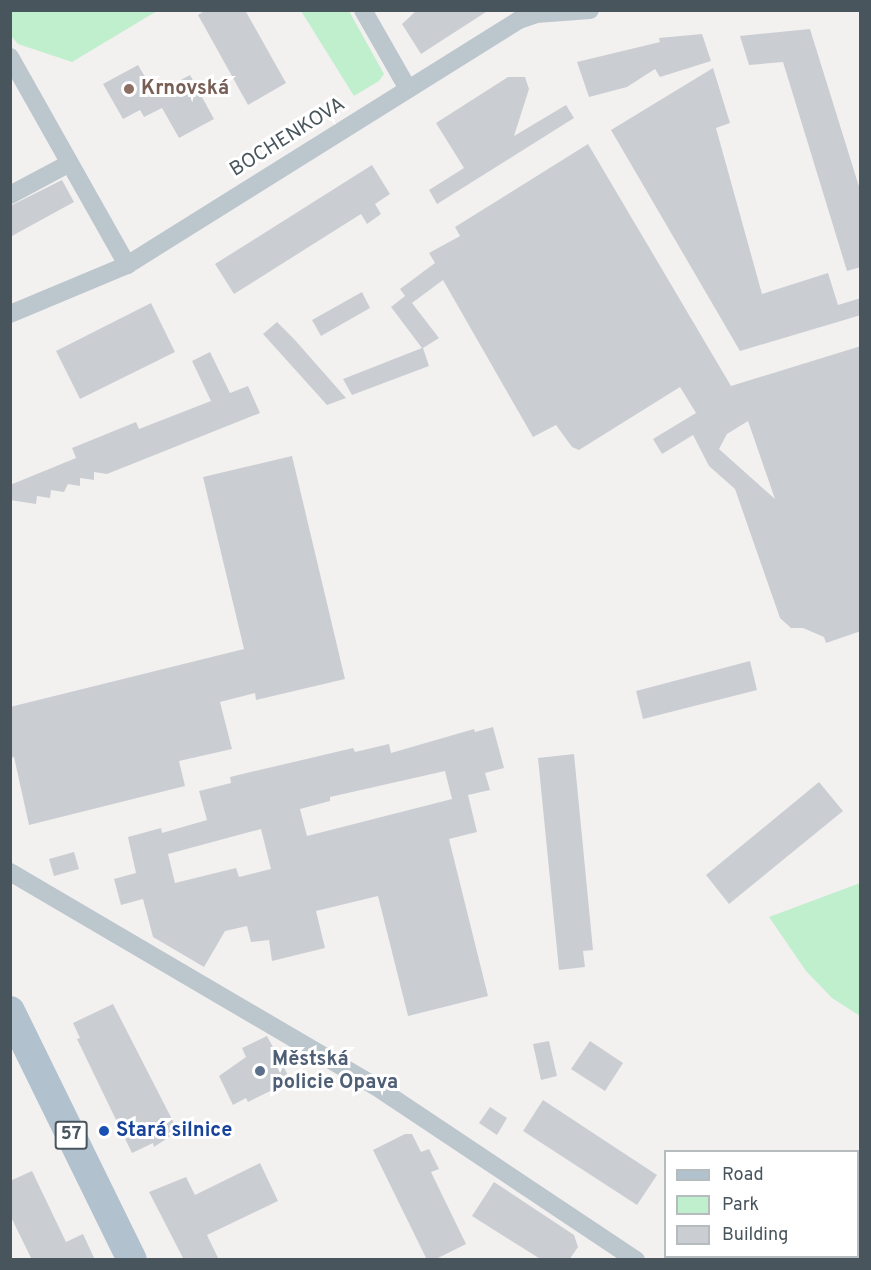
<!DOCTYPE html>
<html>
<head>
<meta charset="utf-8">
<style>
  body { margin:0 }
  #map { position:relative; width:871px; height:1270px; overflow:hidden; background:#f3f0f0; font-family:Overpass,sans-serif }
  div>[style] { position:absolute }
  [style*='--x'] { left:calc(var(--x)*1px); top:calc(var(--y)*1px); width:calc(var(--w)*1px); rotate:calc(var(--a)*1deg) }
  .green>* { inset:0; background:#c0efce }
  .building>* { inset:0; background:#caced3 }
  .minor>* { height:18px; margin:-9px; padding:0 9px; transform-origin:9px; border-radius:9px; background:#bcc6cd }
  .primary>* { height:30px; margin:-15px; padding:0 15px; transform-origin:15px; border-radius:15px; background:#b1c2ce }
  .dots>* { width:16px; height:16px; translate:-50% -50%; box-sizing:border-box; border:3px solid #fff; border-radius:50% }
  span { translate:-50% -50%; white-space:nowrap; text-align:center; line-height:1.15; -webkit-text-stroke:6px #fff; paint-order:stroke }
  .shield-label span { padding:2px 4px; background:#fff; border:2px solid; border-radius:4px; -webkit-text-stroke-width:0 }
  .shield-label { font-size:18px; color:#48555d; font-weight:700 }
  .education-label { font-size:20px; color:#785e54; font-weight:700 }
  .left { translate:0 -50%; text-align:left }
  .street-label { font-size:20px; color:#48555d }
  .service-label { font-size:20px; color:#4e5e75; font-weight:700 }
  .transit-label { font-size:20px; color:#164399; font-weight:700 }
  .frame { position:absolute; inset:0; border:12px solid #48555d; pointer-events:none }
  .legend { position:absolute; left:664px; top:1150px; width:195px; height:108px; box-sizing:border-box; background:#fff; border:2px solid #b6bbbe; margin:0; padding:8px 10px; list-style:none; font-size:18px; color:#48555d }
  .legend li { display:flex; align-items:center; gap:12px; height:30px }
  .legend b { width:30px; border:2px solid #b6bbbe }
</style>
</head>
<body>
<div id="map">
  <div class="green">
    <div style="clip-path:polygon(10px 11px,11px 10px,157px 11px,72px 62px,18px 44px,11px 36px)"></div>
    <div style="clip-path:polygon(301px 11px,349px 11px,384px 74px,379px 81px,354px 96px)"></div>
    <div style="clip-path:polygon(860px 883px,860px 1016px,832px 998px,806px 971px,769px 917px)"></div>
  </div>
  <div class="building">
    <div style="clip-path:polygon(206px 10px,245px 10px,286px 83px,248px 105px,198px 15px)"></div>
    <div style="clip-path:polygon(417px 10px,489px 10px,421px 54px,402px 24px)"></div>
    <div style="clip-path:polygon(810px 29px,861px 193px,861px 267px,847px 271px,783px 62px,749px 65px,740px 36px)"></div>
    <div style="clip-path:polygon(702px 34px,711px 61px,660px 77px,655px 69px,627px 87px,589px 97px,577px 62px,660px 42px,659px 38px)"></div>
    <div style="clip-path:polygon(138px 65px,155px 94px,190px 75px,214px 119px,179px 138px,162px 108px,144px 117px,140px 110px,123px 119px,103px 84px)"></div>
    <div style="clip-path:polygon(713px 68px,730px 123px,716px 128px,762px 294px,828px 273px,838px 305px,861px 298px,861px 315px,740px 351px,611px 130px)"></div>
    <div style="clip-path:polygon(508px 77px,525px 77px,529px 89px,514px 136px,566px 105px,574px 118px,437px 204px,429px 190px,464px 168px,436px 123px)"></div>
    <div style="clip-path:polygon(evenodd,588px 144px,731px 386px,861px 346px,861px 631px,826px 643px,824px 637px,803px 628px,791px 628px,780px 618px,735px 489px,709px 466px,693px 435px,662px 454px,653px 439px,696px 413px,680px 387px,579px 450px,572px 447px,556px 425px,533px 437px,443px 280px,412px 303px,439px 338px,423px 348px,429px 366px,352px 395px,343px 379px,422px 348px,391px 307px,405px 296px,400px 289px,435px 263px,429px 253px,460px 236px,455px 227px,588px 144px,748px 421px,775px 499px,719px 449px,727px 434px,748px 421px)"></div>
    <div style="clip-path:polygon(372px 165px,390px 194px,375px 204px,381px 214px,367px 224px,361px 214px,234px 294px,215px 264px)"></div>
    <div style="clip-path:polygon(62px 180px,74px 202px,10px 237px,10px 206px)"></div>
    <div style="clip-path:polygon(362px 292px,370px 308px,321px 336px,312px 320px)"></div>
    <div style="clip-path:polygon(151px 303px,175px 352px,80px 399px,56px 351px)"></div>
    <div style="clip-path:polygon(277px 322px,294px 339px,346px 398px,327px 405px,263px 334px)"></div>
    <div style="clip-path:polygon(210px 352px,230px 393px,248px 386px,260px 413px,107px 474px,94px 472px,94px 480px,80px 478px,80px 486px,68px 484px,64px 492px,51px 490px,50px 498px,37px 496px,36px 504px,10px 500px,10px 485px,76px 458px,72px 448px,136px 422px,139px 429px,211px 401px,192px 361px)"></div>
    <div style="clip-path:polygon(292px 456px,345px 679px,256px 700px,255px 693px,220px 702px,232px 749px,179px 761px,185px 786px,29px 825px,14px 757px,10px 758px,10px 707px,244px 649px,203px 477px)"></div>
    <div style="clip-path:polygon(750px 661px,757px 690px,643px 719px,636px 691px)"></div>
    <div style="clip-path:polygon(evenodd,493px 727px,504px 768px,485px 773px,490px 790px,468px 795px,477px 832px,449px 839px,488px 996px,408px 1016px,378px 896px,316px 911px,325px 948px,272px 961px,269px 940px,251px 942px,247px 926px,225px 931px,204px 967px,153px 937px,143px 899px,121px 905px,114px 879px,136px 873px,128px 837px,161px 828px,162px 833px,207px 820px,199px 791px,231px 783px,230px 777px,353px 748px,355px 752px,389px 744px,391px 753px,474px 729px,475px 732px,493px 727px,445px 771px,452px 799px,307px 836px,300px 809px,330px 801px,330px 797px,445px 771px,493px 727px,261px 829px,271px 869px,239px 877px,236px 868px,175px 883px,168px 854px,261px 829px)"></div>
    <div style="clip-path:polygon(574px 754px,593px 950px,583px 951px,585px 967px,559px 970px,538px 758px)"></div>
    <div style="clip-path:polygon(819px 782px,843px 811px,729px 904px,706px 875px)"></div>
    <div style="clip-path:polygon(74px 852px,79px 869px,54px 876px,49px 859px)"></div>
    <div style="clip-path:polygon(113px 1004px,178px 1131px,154px 1147px,153px 1143px,132px 1153px,77px 1039px,80px 1038px,73px 1023px)"></div>
    <div style="clip-path:polygon(267px 1036px,291px 1081px,248px 1102px,246px 1098px,233px 1105px,219px 1076px,246px 1057px,242px 1048px)"></div>
    <div style="clip-path:polygon(549px 1041px,557px 1076px,541px 1080px,533px 1044px)"></div>
    <div style="clip-path:polygon(590px 1041px,623px 1063px,605px 1091px,571px 1069px)"></div>
    <div style="clip-path:polygon(543px 1100px,657px 1175px,637px 1205px,523px 1131px)"></div>
    <div style="clip-path:polygon(490px 1107px,507px 1118px,497px 1135px,479px 1123px)"></div>
    <div style="clip-path:polygon(405px 1134px,412px 1134px,421px 1152px,429px 1149px,439px 1169px,431px 1172px,466px 1244px,434px 1260px,427px 1260px,373px 1150px)"></div>
    <div style="clip-path:polygon(260px 1163px,278px 1201px,207px 1235px,219px 1260px,184px 1260px,149px 1192px,186px 1177px,195px 1195px)"></div>
    <div style="clip-path:polygon(32px 1171px,66px 1242px,83px 1234px,95px 1260px,32px 1260px,10px 1215px,10px 1181px)"></div>
    <div style="clip-path:polygon(494px 1182px,574px 1235px,578px 1247px,569px 1260px,542px 1260px,472px 1216px)"></div>
  </div>
  <div class="minor">
    <div style="--x:363;--y:10;--w:91;--a:60.3"></div>
    <div style="--x:10;--y:57;--w:239;--a:60.6"></div>
    <div style="--x:10;--y:195;--w:66;--a:-28.1"></div>
    <div style="--x:10;--y:314;--w:127;--a:-22.7"></div>
    <div style="--x:127;--y:265;--w:462;--a:-32"></div>
    <div style="--x:519;--y:20;--w:18;--a:-19"></div>
    <div style="--x:536;--y:14;--w:54;--a:-4.2"></div>
    <div style="--x:10;--y:872;--w:423;--a:30.4"></div>
    <div style="--x:375;--y:1086;--w:314;--a:33.7"></div>
  </div>
  <div class="primary">
    <div style="--x:10;--y:1011;--w:277;--a:63.9"></div>
  </div>
  <div class="dots">
    <div style="left:129px;top:89px;background:#8d6e63"></div>
    <div style="left:260px;top:1071px;background:#5c6f8a"></div>
    <div style="left:104px;top:1131px;background:#1a4fb4"></div>
  </div>
  <div class="shield-label">
    <span style="left:71px;top:1135px">57</span>
  </div>
  <div class="education-label">
    <span class="left" style="left:141px;top:89px">Krnovská</span>
  </div>
  <div class="street-label">
    <span style="left:288px;top:138px;rotate:-32deg">BOCHENKOVA</span>
  </div>
  <div class="service-label">
    <span class="left" style="left:272px;top:1072px">Městská<br>policie Opava</span>
  </div>
  <div class="transit-label">
    <span class="left" style="left:116px;top:1131px">Stará silnice</span>
  </div>
  <div class="frame"></div>
  <ul class="legend">
  <li><b style="height:8px;background:#b1c2ce"></b>Road</li>
  <li><b style="height:16px;background:#c0efce"></b>Park</li>
  <li><b style="height:16px;background:#caced3"></b>Building</li>
  </ul>
</div>
</body>
</html>
